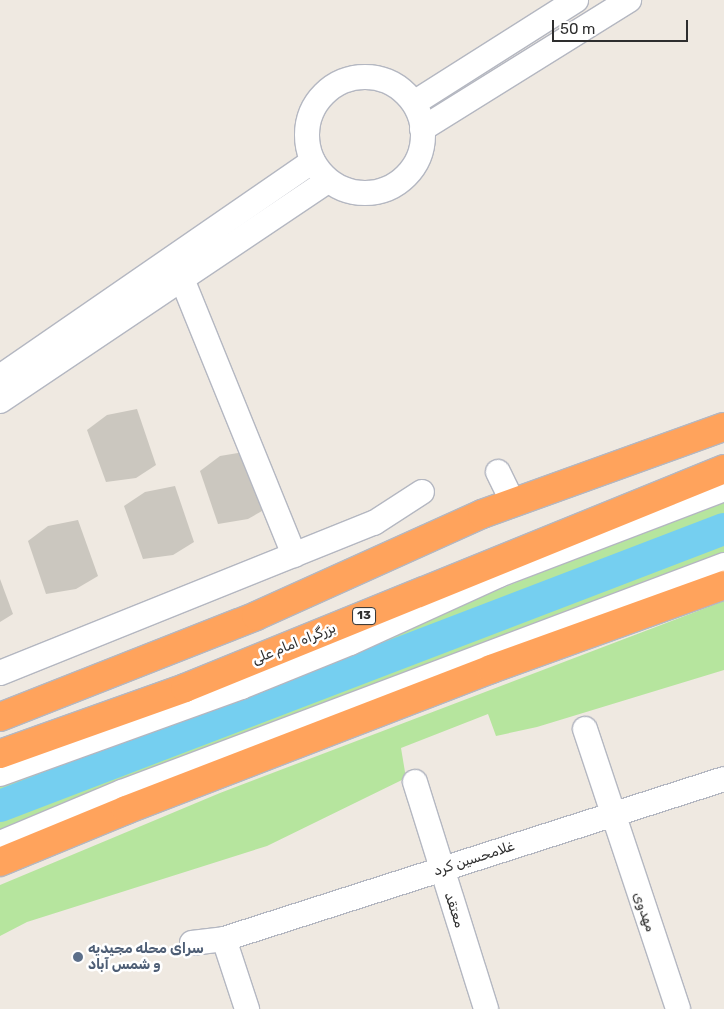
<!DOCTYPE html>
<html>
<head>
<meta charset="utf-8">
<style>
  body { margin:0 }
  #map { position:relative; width:724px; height:1009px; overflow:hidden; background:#efe9e1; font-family:Rubik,"Noto Naskh Arabic",sans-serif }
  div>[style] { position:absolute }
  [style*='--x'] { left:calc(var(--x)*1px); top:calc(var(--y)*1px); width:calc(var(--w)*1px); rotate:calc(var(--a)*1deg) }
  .green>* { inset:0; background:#b6e59e }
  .river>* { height:32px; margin:-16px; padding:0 16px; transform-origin:16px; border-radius:16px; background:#75cff0 }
  .building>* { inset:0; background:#cbc7bf }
  .roads { filter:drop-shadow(1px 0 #b4b7c1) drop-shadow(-1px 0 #b4b7c1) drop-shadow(0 1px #b4b7c1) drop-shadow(0 -1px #b4b7c1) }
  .minor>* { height:24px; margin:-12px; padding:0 12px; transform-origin:12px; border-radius:12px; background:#fff }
  .minor>.ring { margin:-12px; padding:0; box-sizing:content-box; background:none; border:24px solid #fff; border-radius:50% }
  .highway>* { height:28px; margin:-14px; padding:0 14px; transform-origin:14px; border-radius:14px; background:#ffa35c }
  .dots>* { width:14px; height:14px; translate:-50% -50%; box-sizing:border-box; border:2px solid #fff; border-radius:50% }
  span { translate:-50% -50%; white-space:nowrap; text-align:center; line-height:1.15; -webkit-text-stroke:5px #fff; paint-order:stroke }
  .shield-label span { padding:1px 4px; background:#fff; border:1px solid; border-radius:4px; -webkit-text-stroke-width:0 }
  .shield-label { font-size:12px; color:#2e2e2e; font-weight:700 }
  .street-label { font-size:14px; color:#2e2e2e }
  .service-label { font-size:14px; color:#4e5e75; font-weight:700 }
  .left { translate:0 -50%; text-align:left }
  .scale { position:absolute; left:552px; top:20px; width:136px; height:22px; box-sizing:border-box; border:2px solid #2e2e2e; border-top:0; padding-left:6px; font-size:15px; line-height:18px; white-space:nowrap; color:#2e2e2e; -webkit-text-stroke:4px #fff; paint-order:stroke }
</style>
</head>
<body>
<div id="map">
  <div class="green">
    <div style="clip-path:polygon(724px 499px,724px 560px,0 838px,0 777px,443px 612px)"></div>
    <div style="clip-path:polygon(724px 601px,724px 670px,537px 727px,496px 736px,488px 714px,401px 748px,406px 778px,267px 846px,27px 922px,0 936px,0 885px,220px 793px)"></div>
  </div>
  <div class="river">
    <div style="--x:0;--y:806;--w:775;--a:-20.94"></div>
  </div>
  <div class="building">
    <div style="clip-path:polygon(137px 409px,156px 465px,136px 478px,106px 482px,87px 430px,107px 415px)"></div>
    <div style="clip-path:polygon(250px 451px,269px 507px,248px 519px,218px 524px,200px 471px,220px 456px)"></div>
    <div style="clip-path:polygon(175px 486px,194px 542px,173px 555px,143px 559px,124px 506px,145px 492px)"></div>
    <div style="clip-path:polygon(78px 520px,98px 576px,76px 589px,46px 594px,28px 541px,48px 526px)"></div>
    <div style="clip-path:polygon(0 579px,13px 614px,0 622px)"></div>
  </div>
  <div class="roads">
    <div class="minor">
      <div class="ring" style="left:307px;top:77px;width:92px;height:92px"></div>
      <div style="--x:414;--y:103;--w:192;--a:-32.4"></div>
      <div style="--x:422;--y:129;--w:244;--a:-31.9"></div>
      <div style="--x:182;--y:279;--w:298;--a:67.9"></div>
      <div style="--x:0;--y:377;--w:380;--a:-34.6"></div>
      <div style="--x:0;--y:401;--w:395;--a:-33.9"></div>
      <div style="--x:498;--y:472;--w:34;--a:64"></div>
      <div style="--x:0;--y:673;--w:403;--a:-21.9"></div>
      <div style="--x:374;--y:523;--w:57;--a:-32.9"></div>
      <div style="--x:585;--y:729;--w:295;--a:71.6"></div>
      <div style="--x:0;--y:774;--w:256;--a:-19.8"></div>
      <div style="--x:241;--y:687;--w:118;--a:-22"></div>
      <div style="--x:350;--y:643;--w:164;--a:-24.5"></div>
      <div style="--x:499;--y:575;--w:241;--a:-20.9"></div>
      <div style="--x:415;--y:782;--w:238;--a:72.6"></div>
      <div style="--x:0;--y:843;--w:132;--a:-22.7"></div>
      <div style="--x:122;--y:792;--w:643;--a:-20.66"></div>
      <div style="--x:224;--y:939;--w:74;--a:71.8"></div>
      <div style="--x:192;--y:943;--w:32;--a:-7"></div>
      <div style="--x:224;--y:939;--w:525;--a:-17.74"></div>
    </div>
    <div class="highway">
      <div style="--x:0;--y:717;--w:275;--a:-21.5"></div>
      <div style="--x:256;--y:616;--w:248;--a:-24.3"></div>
      <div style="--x:482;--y:514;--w:257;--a:-19.8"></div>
      <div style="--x:0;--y:754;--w:196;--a:-19.6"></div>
      <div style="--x:185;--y:688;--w:582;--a:-22.11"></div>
      <div style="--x:0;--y:862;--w:136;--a:-22.4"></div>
      <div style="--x:126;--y:810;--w:391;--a:-21.1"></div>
      <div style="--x:491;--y:669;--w:248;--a:-19.8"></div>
    </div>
  </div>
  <div class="dots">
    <div style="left:78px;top:957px;background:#5c6f8a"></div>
  </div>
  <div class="shield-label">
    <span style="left:364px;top:616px">13</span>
  </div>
  <div class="street-label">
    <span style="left:294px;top:644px;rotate:-22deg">بزرگراه امام علی</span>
    <span style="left:474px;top:859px;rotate:-18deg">غلامحسین کرد</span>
    <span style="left:454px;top:910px;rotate:72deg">معتقد</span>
    <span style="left:644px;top:912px;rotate:71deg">مهدوی</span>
  </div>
  <div class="service-label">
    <span class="left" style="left:88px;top:957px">سرای محله مجیدیه<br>و شمس آباد</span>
  </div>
  <div class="scale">50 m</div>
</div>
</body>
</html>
